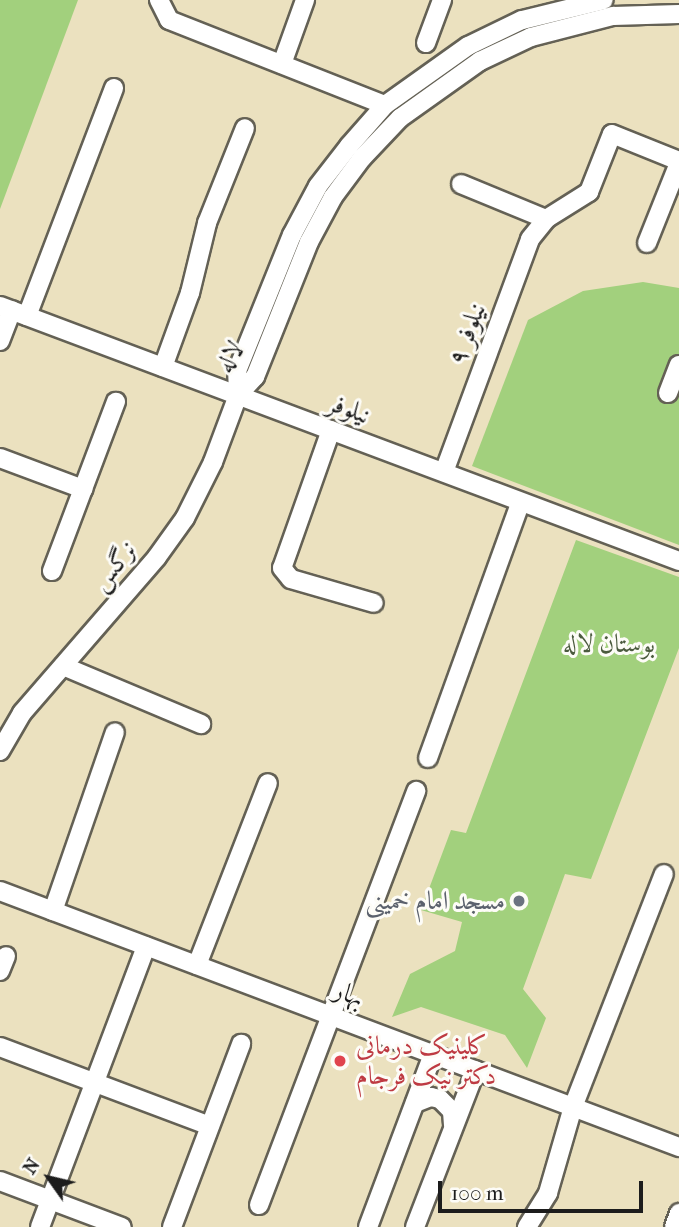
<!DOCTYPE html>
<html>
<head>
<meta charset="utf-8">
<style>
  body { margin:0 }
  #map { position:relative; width:679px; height:1227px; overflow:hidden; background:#ebe1bf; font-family:"IM FELL French Canon",Amiri,serif }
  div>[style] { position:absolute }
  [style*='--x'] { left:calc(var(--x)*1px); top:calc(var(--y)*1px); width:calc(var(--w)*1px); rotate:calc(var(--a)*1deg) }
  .green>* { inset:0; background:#a2d07d }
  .roads { filter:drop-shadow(2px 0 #646155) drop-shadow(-2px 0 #646155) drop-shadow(0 2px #646155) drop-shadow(0 -2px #646155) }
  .minor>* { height:18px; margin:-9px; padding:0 9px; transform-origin:9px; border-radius:9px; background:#fff }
  .dots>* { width:19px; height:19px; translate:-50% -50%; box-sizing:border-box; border:4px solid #fdfcf7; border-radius:50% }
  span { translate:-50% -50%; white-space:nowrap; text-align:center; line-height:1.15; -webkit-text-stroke:6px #fdfcf7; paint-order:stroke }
  .street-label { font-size:26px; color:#1c1c1c }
  .park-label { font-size:26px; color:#4b5b3e }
  .worship-label { font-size:26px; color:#5b616d }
  .right { translate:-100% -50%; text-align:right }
  .health-label { font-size:26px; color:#be3a42 }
  .left { translate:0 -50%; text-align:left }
  .north { position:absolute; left:14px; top:1143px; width:70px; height:70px; -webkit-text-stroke:5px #fdfcf7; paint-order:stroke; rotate:304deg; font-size:19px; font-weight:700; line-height:28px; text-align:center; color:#1c1c1c }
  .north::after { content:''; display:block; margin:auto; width:24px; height:32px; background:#1c1c1c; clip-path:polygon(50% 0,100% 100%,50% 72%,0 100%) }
  .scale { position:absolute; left:438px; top:1181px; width:205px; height:32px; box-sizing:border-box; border:4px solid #1c1c1c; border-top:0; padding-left:9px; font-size:21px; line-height:24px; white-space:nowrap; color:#1c1c1c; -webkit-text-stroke:5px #fdfcf7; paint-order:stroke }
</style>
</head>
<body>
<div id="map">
  <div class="green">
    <div style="clip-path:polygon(0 0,78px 0,0 209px)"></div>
    <div style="clip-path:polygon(643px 282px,679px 288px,679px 545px,472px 466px,528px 320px,583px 291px)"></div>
    <div style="clip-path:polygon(576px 540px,679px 577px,679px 648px,591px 879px,565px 874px,523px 989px,546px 1018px,527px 1068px,505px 1035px,421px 1007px,392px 1017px,410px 974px,455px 951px,462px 922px,421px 910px,451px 830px,466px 833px)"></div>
  </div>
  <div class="roads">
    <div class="minor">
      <div style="--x:159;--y:0;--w:22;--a:63"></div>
      <div style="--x:169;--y:20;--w:232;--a:21.5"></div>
      <div style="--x:426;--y:43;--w:46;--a:-69.6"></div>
      <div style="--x:282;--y:64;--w:68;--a:-70.2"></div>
      <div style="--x:461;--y:184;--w:92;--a:22.4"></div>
      <div style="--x:647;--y:243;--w:86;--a:-68.2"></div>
      <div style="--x:0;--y:306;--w:725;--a:20.58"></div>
      <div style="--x:27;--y:316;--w:244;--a:-69.1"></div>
      <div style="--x:0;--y:341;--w:33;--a:-69"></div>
      <div style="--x:163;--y:367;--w:79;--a:-70"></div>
      <div style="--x:190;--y:293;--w:72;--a:-76.3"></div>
      <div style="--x:207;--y:223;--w:102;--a:-68.2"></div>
      <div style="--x:668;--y:393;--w:30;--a:-69"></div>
      <div style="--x:238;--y:395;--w:25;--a:-47"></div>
      <div style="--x:255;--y:377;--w:145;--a:-68.2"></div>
      <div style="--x:309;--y:242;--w:51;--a:-61.9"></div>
      <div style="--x:333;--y:197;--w:49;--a:-53.4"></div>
      <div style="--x:362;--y:158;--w:55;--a:-46.5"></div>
      <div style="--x:400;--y:118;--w:98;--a:-35.5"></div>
      <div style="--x:480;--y:61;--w:56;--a:-25.2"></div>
      <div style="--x:531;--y:37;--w:85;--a:-14.4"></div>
      <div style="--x:613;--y:16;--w:66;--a:-1.7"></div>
      <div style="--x:331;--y:430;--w:146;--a:109.5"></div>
      <div style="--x:282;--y:568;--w:14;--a:51"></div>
      <div style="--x:291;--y:579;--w:86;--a:16.1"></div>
      <div style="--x:0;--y:458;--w:89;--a:20.5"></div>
      <div style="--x:444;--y:472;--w:248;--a:-69.7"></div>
      <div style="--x:530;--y:239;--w:26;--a:-51"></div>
      <div style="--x:546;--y:219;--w:51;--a:-32.1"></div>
      <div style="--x:589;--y:192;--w:62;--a:-68.4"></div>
      <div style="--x:612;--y:134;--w:72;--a:21.9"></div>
      <div style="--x:52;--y:571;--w:181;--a:-69.3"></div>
      <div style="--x:63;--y:666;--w:150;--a:22.8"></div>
      <div style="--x:0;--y:751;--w:44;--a:-59.9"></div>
      <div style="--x:22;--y:713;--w:206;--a:-49.1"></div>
      <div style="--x:157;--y:557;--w:48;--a:-54.3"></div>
      <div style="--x:185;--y:518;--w:63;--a:-63.4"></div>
      <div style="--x:213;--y:462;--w:72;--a:-69.5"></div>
      <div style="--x:238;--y:395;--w:24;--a:-92"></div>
      <div style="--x:237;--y:371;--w:147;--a:-68"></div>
      <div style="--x:292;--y:235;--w:55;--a:-62"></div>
      <div style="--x:318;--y:186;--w:51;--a:-52.2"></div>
      <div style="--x:349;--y:146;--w:55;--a:-48.7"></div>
      <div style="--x:385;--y:105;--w:102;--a:-35.4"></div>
      <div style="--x:468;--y:46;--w:60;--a:-25.7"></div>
      <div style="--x:522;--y:20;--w:84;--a:-13.7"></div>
      <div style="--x:428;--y:758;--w:270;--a:-70.1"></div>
      <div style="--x:0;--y:891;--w:726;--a:20.66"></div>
      <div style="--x:53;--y:911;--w:189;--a:-70.9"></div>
      <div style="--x:197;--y:965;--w:195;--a:-68.7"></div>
      <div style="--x:0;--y:971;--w:16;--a:-68"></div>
      <div style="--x:0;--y:1047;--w:224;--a:20.6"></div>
      <div style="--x:415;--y:1103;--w:17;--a:-21"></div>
      <div style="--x:431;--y:1097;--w:9;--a:13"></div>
      <div style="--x:440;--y:1099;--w:17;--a:45"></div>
      <div style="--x:452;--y:1111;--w:14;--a:86"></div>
      <div style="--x:0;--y:1181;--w:130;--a:20.7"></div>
      <div style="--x:259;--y:1205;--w:443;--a:-69.2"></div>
      <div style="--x:40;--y:1227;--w:300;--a:-69.3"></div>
      <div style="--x:172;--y:1227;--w:196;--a:-69.3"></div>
      <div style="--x:368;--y:1227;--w:185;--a:-69.4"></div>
      <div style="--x:415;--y:1227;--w:168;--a:-68.8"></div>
      <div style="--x:527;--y:1227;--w:40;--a:-58"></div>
      <div style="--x:548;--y:1193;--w:90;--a:-73.8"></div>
      <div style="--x:573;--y:1107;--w:250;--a:-68.7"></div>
      <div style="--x:674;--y:1227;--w:15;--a:-70"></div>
    </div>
  </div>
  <div class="dots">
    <div style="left:519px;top:901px;background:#6b7280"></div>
    <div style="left:340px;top:1061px;background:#e0444e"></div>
  </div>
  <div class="street-label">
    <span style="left:467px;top:334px;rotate:-70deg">نیلوفر ۹</span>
    <span style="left:230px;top:357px;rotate:-57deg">لاله</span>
    <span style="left:349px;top:409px;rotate:20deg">نیلوفر</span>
    <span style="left:114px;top:566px;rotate:-50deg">نرگس</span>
    <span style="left:349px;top:994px;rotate:21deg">بهار</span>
  </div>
  <div class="park-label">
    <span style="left:609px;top:644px">بوستان لاله</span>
  </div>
  <div class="worship-label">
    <span class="right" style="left:505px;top:901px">مسجد امام خمینی</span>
  </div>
  <div class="health-label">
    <span class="left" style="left:356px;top:1061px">کلینیک درمانی<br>دکتر نیک فرجام</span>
  </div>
  <div class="north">N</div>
  <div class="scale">100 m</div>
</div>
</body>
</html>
